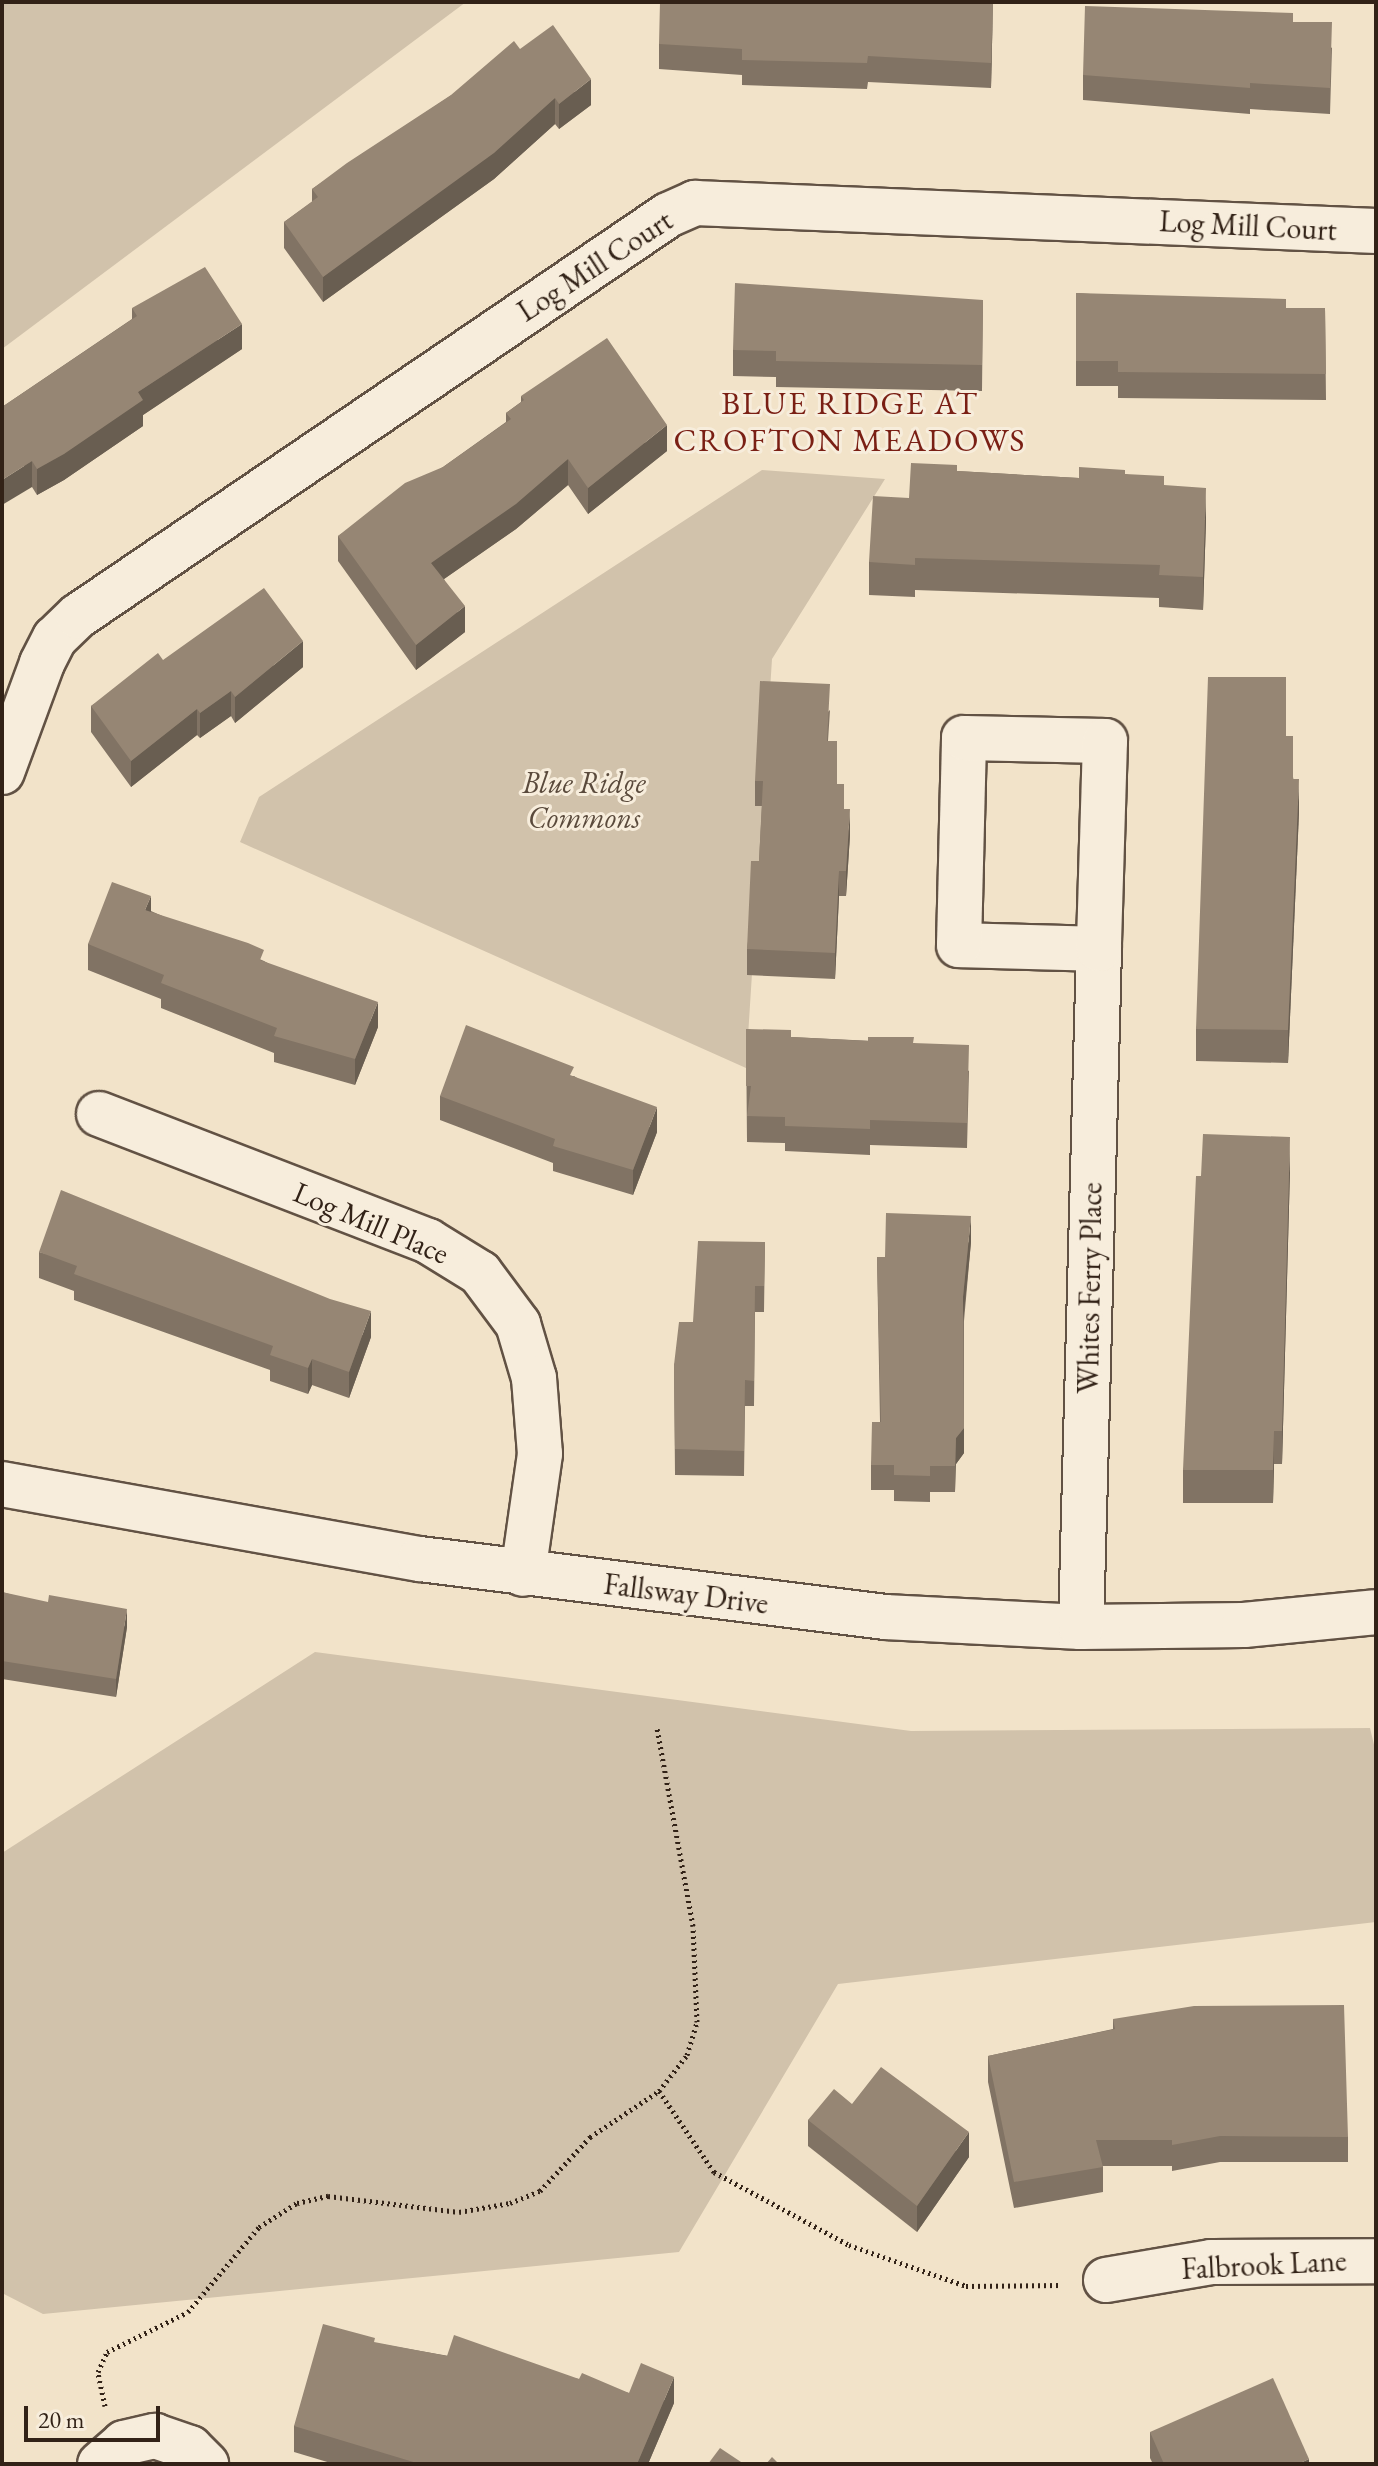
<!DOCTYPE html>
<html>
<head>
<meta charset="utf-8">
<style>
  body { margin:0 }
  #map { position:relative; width:1378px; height:2466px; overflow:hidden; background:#f2e3c9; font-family:"EB Garamond",serif }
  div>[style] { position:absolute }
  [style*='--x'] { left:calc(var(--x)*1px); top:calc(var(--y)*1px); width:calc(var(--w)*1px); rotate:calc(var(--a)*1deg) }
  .green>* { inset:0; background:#d1c2ab }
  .path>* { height:5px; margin-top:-2.5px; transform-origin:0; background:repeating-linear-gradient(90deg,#322217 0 2px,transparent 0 6px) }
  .roads { filter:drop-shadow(2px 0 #625244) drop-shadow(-2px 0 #625244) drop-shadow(0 2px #625244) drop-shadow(0 -2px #625244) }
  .minor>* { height:44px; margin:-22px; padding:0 22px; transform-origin:22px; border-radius:22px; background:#f7eddc }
  .wall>* { inset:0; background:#817364 }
  .shaded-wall>* { inset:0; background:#695e51 }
  .building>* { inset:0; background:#968674 }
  span { translate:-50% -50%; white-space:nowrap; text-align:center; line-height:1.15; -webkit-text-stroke:6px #f7eddc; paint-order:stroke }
  .street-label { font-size:30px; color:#322217 }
  .park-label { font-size:30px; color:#5a4a3c; font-style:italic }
  .neighbourhood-label { font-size:32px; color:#7a1f14; letter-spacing:2px }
  .frame { position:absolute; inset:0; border:4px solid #322217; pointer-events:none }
  .scale { position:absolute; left:24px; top:2406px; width:136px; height:36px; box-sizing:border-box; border:4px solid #322217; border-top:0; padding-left:10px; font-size:24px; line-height:28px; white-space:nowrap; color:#322217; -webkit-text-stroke:6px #f7eddc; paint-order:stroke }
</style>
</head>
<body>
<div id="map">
  <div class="green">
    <div style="clip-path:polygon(2px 2px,466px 2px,2px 349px)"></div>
    <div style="clip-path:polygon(762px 470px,885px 479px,772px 659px,746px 1068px,240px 842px,259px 797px)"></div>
    <div style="clip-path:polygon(315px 1652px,911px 1731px,1370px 1728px,1376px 1753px,1376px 1922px,838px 1984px,679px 2252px,43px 2314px,2px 2293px,2px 1853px)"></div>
  </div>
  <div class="path">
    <div style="--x:659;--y:2091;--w:98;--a:55.8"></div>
    <div style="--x:714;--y:2172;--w:153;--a:28.4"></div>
    <div style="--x:849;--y:2245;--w:124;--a:19.3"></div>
    <div style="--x:966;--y:2286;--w:95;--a:-0.6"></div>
    <div style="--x:105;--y:2406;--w:35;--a:-102"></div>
    <div style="--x:98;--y:2372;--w:22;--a:-66"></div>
    <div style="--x:107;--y:2352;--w:90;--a:-26.3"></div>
    <div style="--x:188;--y:2312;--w:111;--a:-50.1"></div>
    <div style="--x:259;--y:2227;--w:45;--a:-32.3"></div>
    <div style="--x:297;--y:2203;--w:32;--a:-13"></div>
    <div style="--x:328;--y:2196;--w:132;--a:7"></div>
    <div style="--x:459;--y:2212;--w:52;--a:-10"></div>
    <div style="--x:510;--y:2203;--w:32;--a:-22"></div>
    <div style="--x:540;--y:2191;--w:74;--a:-47.2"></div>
    <div style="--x:590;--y:2137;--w:83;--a:-33.7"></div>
    <div style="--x:659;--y:2091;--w:46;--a:-52.1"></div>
    <div style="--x:687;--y:2055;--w:34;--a:-73"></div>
    <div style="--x:697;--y:2022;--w:96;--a:-92.4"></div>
    <div style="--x:693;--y:1926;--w:202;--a:-100.3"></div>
  </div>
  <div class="roads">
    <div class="minor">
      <div style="--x:2;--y:772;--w:116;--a:-69.8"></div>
      <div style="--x:42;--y:663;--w:28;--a:-63"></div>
      <div style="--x:55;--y:638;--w:32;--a:-44"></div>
      <div style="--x:78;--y:616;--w:713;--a:-34.2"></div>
      <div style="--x:668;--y:215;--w:30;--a:-24"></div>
      <div style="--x:695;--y:203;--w:682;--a:2.35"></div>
      <div style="--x:99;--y:1114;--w:353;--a:21.1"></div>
      <div style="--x:428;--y:1241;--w:61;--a:31.6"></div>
      <div style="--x:480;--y:1273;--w:64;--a:53.3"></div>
      <div style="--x:518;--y:1324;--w:56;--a:73.5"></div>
      <div style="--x:534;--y:1378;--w:76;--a:85.5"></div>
      <div style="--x:540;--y:1454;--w:121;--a:98.1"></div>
      <div style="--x:2;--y:1484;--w:425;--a:10.2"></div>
      <div style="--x:420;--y:1559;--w:469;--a:7.1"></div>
      <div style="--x:885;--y:1617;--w:196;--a:2.9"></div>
      <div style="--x:1081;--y:1627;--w:163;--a:-0.7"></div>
      <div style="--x:1244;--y:1625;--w:133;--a:-5.6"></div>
      <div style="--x:1081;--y:1627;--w:678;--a:-88.48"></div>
      <div style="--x:1099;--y:949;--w:140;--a:-178.4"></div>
      <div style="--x:959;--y:945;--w:207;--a:-88.6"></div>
      <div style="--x:964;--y:738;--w:141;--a:1.2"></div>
      <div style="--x:1105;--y:741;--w:208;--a:91.7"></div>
      <div style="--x:1106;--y:2280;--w:107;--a:-9.7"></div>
      <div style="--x:1211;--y:2262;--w:165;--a:-0.3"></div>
      <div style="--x:100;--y:2464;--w:32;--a:-41"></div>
      <div style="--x:124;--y:2443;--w:32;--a:-13"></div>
      <div style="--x:155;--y:2436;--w:37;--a:19"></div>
      <div style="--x:190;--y:2448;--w:23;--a:45"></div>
    </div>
  </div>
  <div class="wall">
    <div style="clip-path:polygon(993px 2px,991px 88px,868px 82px,867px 89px,742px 85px,742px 75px,659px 69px,659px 44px)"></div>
    <div style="clip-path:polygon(1293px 22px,1332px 48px,1330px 114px,1250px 109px,1250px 114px,1083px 100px,1083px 75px)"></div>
    <div style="clip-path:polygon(520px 49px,591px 105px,559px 129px,555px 124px,494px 179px,323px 302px,284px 248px,284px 222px,312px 202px,312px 189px)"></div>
    <div style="clip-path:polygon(1076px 293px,1286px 308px,1325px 308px,1326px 400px,1118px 398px,1118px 386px,1076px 386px)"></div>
    <div style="clip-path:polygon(983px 300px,982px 391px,776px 387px,776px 377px,733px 376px,733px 350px)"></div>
    <div style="clip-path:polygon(132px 308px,242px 349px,143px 415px,143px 426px,64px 480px,37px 495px,32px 487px,2px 407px,132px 319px)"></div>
    <div style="clip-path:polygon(521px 396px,667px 451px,588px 514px,568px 485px,516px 529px,444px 579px,465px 632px,416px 670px,338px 561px,338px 536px,443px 467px,506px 422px,506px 413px,521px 402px)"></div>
    <div style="clip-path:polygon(957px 471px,1079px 478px,1125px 474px,1164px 485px,1206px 521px,1203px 610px,1159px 607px,1159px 598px,915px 590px,915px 597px,869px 595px,869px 562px,909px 498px)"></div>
    <div style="clip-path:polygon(163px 660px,303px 667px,235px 723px,231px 716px,200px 738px,197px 735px,131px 787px,91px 732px,91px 706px)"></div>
    <div style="clip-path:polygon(830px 710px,828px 741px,837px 784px,850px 835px,846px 896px,839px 896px,835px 979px,747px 975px,747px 949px,759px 861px,762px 806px,755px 806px,755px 781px)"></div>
    <div style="clip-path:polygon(1286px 736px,1299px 812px,1288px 1063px,1196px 1061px,1196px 1029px)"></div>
    <div style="clip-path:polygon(151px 911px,264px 961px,378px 1027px,355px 1085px,274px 1062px,274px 1053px,161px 1008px,161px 999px,88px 970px,88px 944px)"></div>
    <div style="clip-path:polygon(746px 1029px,791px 1037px,914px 1043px,969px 1071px,967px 1148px,870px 1145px,870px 1155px,785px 1151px,785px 1143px,747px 1142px)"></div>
    <div style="clip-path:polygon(574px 1076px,657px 1132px,633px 1195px,553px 1171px,553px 1163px,440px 1120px,440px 1096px)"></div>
    <div style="clip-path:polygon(1290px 1170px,1282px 1464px,1274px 1464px,1273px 1503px,1183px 1503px,1183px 1470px)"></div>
    <div style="clip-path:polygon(765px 1242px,764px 1312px,755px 1312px,754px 1406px,745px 1406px,744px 1476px,675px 1475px,674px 1365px,693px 1322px)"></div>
    <div style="clip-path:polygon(971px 1242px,964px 1321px,964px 1453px,956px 1464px,955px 1492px,930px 1492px,930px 1502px,894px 1501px,894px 1490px,871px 1490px,871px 1465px,880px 1422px,877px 1257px,885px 1257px)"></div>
    <div style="clip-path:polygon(39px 1252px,371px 1337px,349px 1398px,312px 1385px,308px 1394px,270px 1381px,270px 1370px,74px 1300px,74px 1291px,39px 1278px)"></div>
    <div style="clip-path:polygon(2px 1592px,127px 1627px,116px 1697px,2px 1679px)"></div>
    <div style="clip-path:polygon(1113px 2019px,1348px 2137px,1348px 2162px,1220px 2162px,1172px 2171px,1172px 2166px,1103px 2166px,1103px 2192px,1014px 2208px,988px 2082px,988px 2056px,1113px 2029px)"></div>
    <div style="clip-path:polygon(852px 2104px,969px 2157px,917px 2232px,808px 2146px,808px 2120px)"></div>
    <div style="clip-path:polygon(375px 2343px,579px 2379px,629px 2393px,674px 2403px,648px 2464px,334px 2464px,294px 2452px,294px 2426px)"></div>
    <div style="clip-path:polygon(1150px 2432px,1309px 2464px,1153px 2464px,1150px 2458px)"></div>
  </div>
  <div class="shaded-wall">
    <div style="clip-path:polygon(993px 2px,991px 88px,991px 63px)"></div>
    <div style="clip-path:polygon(591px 79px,591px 105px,559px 129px,559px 104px)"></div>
    <div style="clip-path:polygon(555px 98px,555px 124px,494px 179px,323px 302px,323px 277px)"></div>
    <div style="clip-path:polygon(242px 324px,242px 349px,143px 415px,143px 426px,64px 480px,37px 495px,37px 469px,138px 392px)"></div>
    <div style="clip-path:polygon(667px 425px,667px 451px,588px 514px,588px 488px)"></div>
    <div style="clip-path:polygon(568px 459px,568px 485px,516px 529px,431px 588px,431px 563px)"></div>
    <div style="clip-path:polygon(32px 461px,32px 487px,2px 505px,2px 480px)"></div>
    <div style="clip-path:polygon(1206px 488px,1206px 521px,1203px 610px,1203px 577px)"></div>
    <div style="clip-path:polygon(465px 606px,465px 632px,416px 670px,416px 645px)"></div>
    <div style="clip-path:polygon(303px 641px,303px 667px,235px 723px,235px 697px)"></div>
    <div style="clip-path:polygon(231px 691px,231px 716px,200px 738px,200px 713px)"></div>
    <div style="clip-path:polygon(197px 709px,197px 735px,131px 787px,131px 761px)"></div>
    <div style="clip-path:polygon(1299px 779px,1299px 812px,1288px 1063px,1288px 1030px)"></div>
    <div style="clip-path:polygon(850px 809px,850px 835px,846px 896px,846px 871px)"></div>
    <div style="clip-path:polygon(839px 871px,839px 896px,835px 979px,835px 953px)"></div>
    <div style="clip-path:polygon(151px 896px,151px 922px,145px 910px)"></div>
    <div style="clip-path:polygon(378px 1002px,378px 1027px,355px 1085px,355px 1059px)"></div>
    <div style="clip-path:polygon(657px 1107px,657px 1132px,633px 1195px,633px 1170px)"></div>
    <div style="clip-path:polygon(1290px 1137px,1290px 1170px,1282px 1464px,1282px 1431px)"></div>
    <div style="clip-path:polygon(971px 1216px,971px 1242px,963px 1322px,963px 1297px)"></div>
    <div style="clip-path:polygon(371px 1311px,371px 1337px,349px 1398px,349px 1372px)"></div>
    <div style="clip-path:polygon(312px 1359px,312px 1385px,308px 1394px,308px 1368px)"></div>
    <div style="clip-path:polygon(964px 1428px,964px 1453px,956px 1464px,955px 1492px,956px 1438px)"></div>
    <div style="clip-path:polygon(1274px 1431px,1274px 1464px,1273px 1503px,1273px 1470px)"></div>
    <div style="clip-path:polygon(127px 1609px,127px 1627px,116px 1697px,116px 1679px)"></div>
    <div style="clip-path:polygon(969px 2132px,969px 2157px,917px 2232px,917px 2206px)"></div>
    <div style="clip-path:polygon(674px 2377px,674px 2403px,648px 2464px,637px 2464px)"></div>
    <div style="clip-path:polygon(1309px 2459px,1309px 2464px,1298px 2464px)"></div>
  </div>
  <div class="building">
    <div style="clip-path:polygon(660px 2px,993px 2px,991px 63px,868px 56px,867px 63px,742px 60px,742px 49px,659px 44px)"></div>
    <div style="clip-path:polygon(1085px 6px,1293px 13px,1293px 22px,1332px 22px,1330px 88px,1250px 83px,1250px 88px,1083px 75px)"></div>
    <div style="clip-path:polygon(553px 25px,591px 79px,559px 104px,555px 98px,494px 153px,323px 277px,284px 222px,318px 197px,312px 189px,347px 163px,451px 95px,514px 41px,520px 49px)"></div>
    <div style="clip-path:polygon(205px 267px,242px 324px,138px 392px,143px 400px,64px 454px,37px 469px,32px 461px,2px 480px,2px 407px,137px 316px,132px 308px)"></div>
    <div style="clip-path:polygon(735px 283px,983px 300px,982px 365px,776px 361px,776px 351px,733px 350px)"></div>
    <div style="clip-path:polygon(1076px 293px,1286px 299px,1286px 308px,1325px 308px,1326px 374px,1118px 372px,1118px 361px,1076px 361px)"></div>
    <div style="clip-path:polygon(607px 338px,667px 425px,588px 488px,568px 459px,516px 504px,431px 563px,465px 606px,416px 645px,338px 536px,405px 483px,443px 467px,511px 419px,506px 413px,524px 400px,521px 396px)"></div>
    <div style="clip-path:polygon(911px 463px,957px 465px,957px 471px,1079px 478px,1079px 467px,1125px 470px,1125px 474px,1164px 476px,1164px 485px,1206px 488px,1203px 577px,1159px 575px,1160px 565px,915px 558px,915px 565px,869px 562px,873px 496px,909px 498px)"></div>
    <div style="clip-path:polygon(264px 588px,303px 641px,235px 697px,231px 691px,200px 713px,197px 709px,131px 761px,91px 706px,158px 653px,163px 660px)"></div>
    <div style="clip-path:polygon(1208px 677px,1286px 677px,1286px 736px,1293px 736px,1293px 779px,1299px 779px,1288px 1030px,1196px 1029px)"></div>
    <div style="clip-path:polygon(760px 681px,830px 684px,827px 741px,837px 741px,837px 784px,844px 784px,844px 809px,850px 809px,846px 871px,839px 871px,835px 953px,747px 949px,751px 861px,759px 861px,763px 781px,755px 781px)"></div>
    <div style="clip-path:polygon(112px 882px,151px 896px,145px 910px,248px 943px,264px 950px,260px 960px,378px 1002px,355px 1059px,274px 1036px,277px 1028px,161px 983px,164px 975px,88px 944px)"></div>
    <div style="clip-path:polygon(466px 1025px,574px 1067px,570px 1075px,578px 1078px,657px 1107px,633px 1170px,553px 1146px,555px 1139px,440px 1096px)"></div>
    <div style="clip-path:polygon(746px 1029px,791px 1030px,791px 1037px,868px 1041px,868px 1037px,914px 1037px,913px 1043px,969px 1045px,967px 1123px,870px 1120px,870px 1129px,785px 1126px,785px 1117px,747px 1116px,751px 1086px,746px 1086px)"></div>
    <div style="clip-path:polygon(1203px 1134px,1290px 1137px,1282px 1431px,1274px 1431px,1273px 1470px,1183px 1470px,1196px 1176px,1201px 1176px)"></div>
    <div style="clip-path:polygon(61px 1190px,330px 1299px,371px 1311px,349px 1372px,312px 1359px,308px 1368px,270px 1355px,273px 1346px,74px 1274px,77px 1266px,39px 1252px)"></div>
    <div style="clip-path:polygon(886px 1213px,971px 1216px,963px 1297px,964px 1428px,956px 1438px,955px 1466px,930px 1466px,930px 1476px,894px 1475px,894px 1465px,871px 1465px,872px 1422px,881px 1422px,877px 1257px,885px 1257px)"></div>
    <div style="clip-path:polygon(698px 1241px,765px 1242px,764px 1286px,755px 1286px,754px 1381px,745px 1380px,744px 1451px,675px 1449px,674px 1365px,679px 1322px,693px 1322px)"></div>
    <div style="clip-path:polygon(2px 1592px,48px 1602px,49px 1595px,127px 1609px,116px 1679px,2px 1661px)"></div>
    <div style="clip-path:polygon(1344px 2005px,1348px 2137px,1220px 2136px,1172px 2145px,1172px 2140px,1096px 2140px,1103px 2167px,1014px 2182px,988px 2056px,1115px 2029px,1113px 2019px,1194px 2006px)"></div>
    <div style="clip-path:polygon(881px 2067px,969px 2132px,917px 2206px,808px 2120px,834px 2089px,852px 2104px)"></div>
    <div style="clip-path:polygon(323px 2324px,375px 2338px,374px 2342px,447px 2356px,454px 2335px,579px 2379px,582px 2373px,629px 2393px,641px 2363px,674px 2377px,637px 2464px,420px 2464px,294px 2426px)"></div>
    <div style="clip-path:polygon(1273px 2378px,1309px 2459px,1298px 2464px,1164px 2464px,1150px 2432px)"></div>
    <div style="clip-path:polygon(720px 2448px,744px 2464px,708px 2464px)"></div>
    <div style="clip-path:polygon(772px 2457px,779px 2464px,766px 2464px)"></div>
  </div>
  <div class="street-label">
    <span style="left:1248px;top:226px;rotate:3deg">Log Mill Court</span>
    <span style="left:595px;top:266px;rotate:-33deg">Log Mill Court</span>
    <span style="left:371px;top:1223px;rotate:23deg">Log Mill Place</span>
    <span style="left:1090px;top:1288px;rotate:-89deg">Whites Ferry Place</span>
    <span style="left:686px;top:1594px;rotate:7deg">Fallsway Drive</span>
    <span style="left:1264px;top:2265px;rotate:-3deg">Falbrook Lane</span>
  </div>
  <div class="park-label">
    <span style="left:584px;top:800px">Blue Ridge<br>Commons</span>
  </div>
  <div class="neighbourhood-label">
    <span style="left:850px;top:422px">BLUE RIDGE AT<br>CROFTON MEADOWS</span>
  </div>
  <div class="frame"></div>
  <div class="scale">20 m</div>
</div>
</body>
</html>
